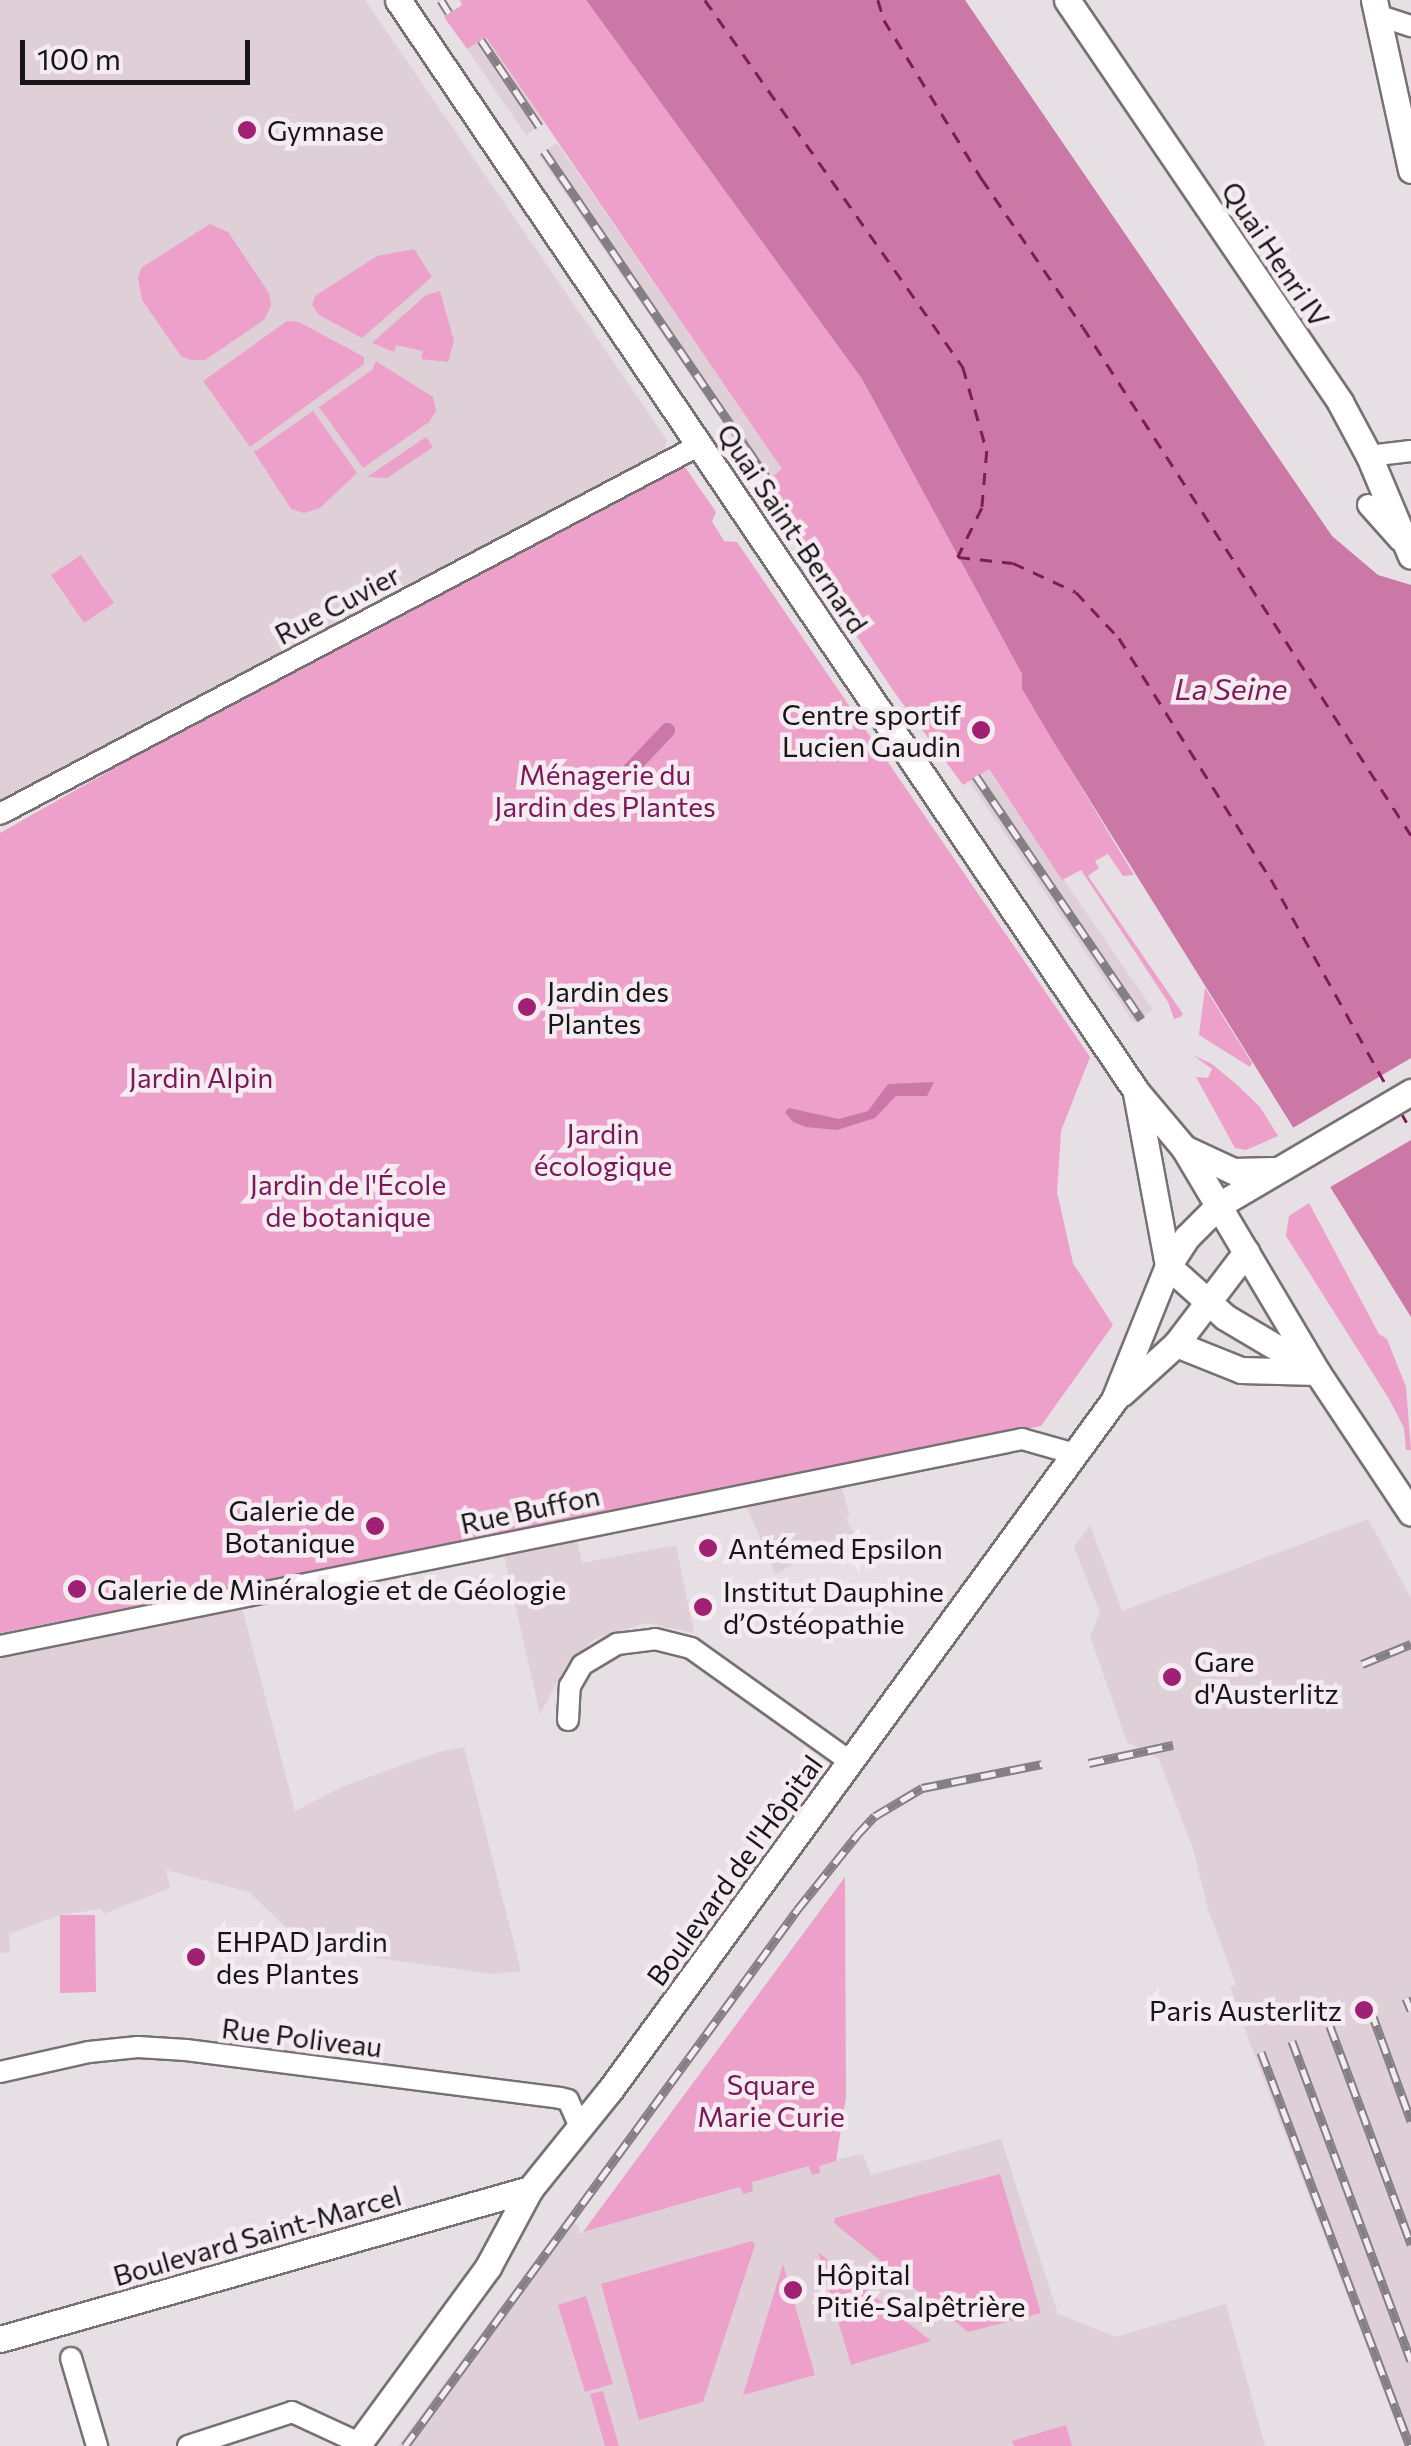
<!DOCTYPE html>
<html>
<head>
<meta charset="utf-8">
<style>
  body { margin:0 }
  #map { position:relative; width:1411px; height:2446px; overflow:hidden; background:#e6dfe3; font-family:Commissioner,sans-serif }
  div>[style] { position:absolute }
  [style*='--x'] { left:calc(var(--x)*1px); top:calc(var(--y)*1px); width:calc(var(--w)*1px); rotate:calc(var(--a)*1deg) }
  .built>* { inset:0; background:#dfd0d8 }
  .green>* { inset:0; background:#eda1ca }
  .water>* { inset:0; background:#cb78a7 }
  .pier>* { inset:0; background:#e6dfe3 }
  .canal>* { height:15px; margin:-7.5px; padding:0 7.5px; transform-origin:7.5px; border-radius:7.5px; background:#cb78a7 }
  .ferry>* { height:2.5px; margin-top:-1.25px; transform-origin:0; background:repeating-linear-gradient(90deg,#7e1b5b 0 12px,transparent 0 22px) }
  .roads { filter:drop-shadow(2px 0 #777174) drop-shadow(-2px 0 #777174) drop-shadow(0 2px #777174) drop-shadow(0 -2px #777174) }
  .minor>* { height:20px; margin:-10px; padding:0 10px; transform-origin:10px; border-radius:10px; background:#fff }
  .major>* { height:25px; margin:-12.5px; padding:0 12.5px; transform-origin:12.5px; border-radius:12.5px; background:#fff }
  .rail>* { height:9px; margin-top:-4.5px; transform-origin:0; background:repeating-linear-gradient(90deg,#f4ecf0 0 15px,#847f82 0 30px); box-sizing:border-box; border-block:2px solid #847f82 }
  .dots>* { width:28px; height:28px; translate:-50% -50%; box-sizing:border-box; border:5px solid #f4ecf0; border-radius:50% }
  span { translate:-50% -50%; white-space:nowrap; text-align:center; line-height:1.15; -webkit-text-stroke:9px #f4ecf0; paint-order:stroke }
  .poi-label { font-size:28px; color:#181517 }
  .left { translate:0 -50%; text-align:left }
  .right { translate:-100% -50%; text-align:right }
  .street-label { font-size:28px; color:#181517 }
  .park-label { font-size:28px; color:#7b1859 }
  .water-label { font-size:30px; color:#7e1b5b; font-style:italic }
  .scale { position:absolute; left:20px; top:40px; width:230px; height:45px; box-sizing:border-box; border:5px solid #181517; border-top:0; padding-left:12px; font-size:30px; line-height:35px; white-space:nowrap; color:#181517; -webkit-text-stroke:8px #f4ecf0; paint-order:stroke }
</style>
</head>
<body>
<div id="map">
  <div class="built">
    <div style="clip-path:polygon(0 0,365px 0,667px 440px,664px 452px,0 801px)"></div>
    <div style="clip-path:polygon(486px 36px,544px 123px,526px 135px,467px 49px)"></div>
    <div style="clip-path:polygon(557px 143px,784px 471px,765px 484px,539px 155px)"></div>
    <div style="clip-path:polygon(988px 769px,1153px 1010px,1134px 1023px,969px 781px)"></div>
    <div style="clip-path:polygon(842px 1488px,850px 1516px,846px 1519px,854px 1533px,775px 1574px,747px 1507px)"></div>
    <div style="clip-path:polygon(1368px 1519px,1411px 1598px,1411px 2446px,1405px 2446px,1251px 2046px,1230px 1987px,1236px 1984px,1208px 1909px,1193px 1849px,1159px 1759px,1127px 1742px,1090px 1636px,1100px 1613px,1074px 1547px,1090px 1525px,1122px 1611px)"></div>
    <div style="clip-path:polygon(577px 1541px,582px 1563px,676px 1545px,694px 1633px,646px 1623px,596px 1638px,568px 1662px,540px 1714px,504px 1556px)"></div>
    <div style="clip-path:polygon(242px 1608px,295px 1811px,344px 1786px,439px 1752px,464px 1747px,521px 1971px,493px 1974px,326px 1951px,292px 1933px,249px 1892px,166px 1870px,170px 1888px,103px 1914px,101px 1909px,60px 1915px,9px 1934px,10px 1952px,0 1953px,0 1656px)"></div>
    <div style="clip-path:polygon(1001px 2139px,1058px 2314px,1116px 2337px,1226px 2304px,1265px 2446px,398px 2446px,567px 2217px,580px 2227px,579px 2233px,741px 2187px,753px 2190px,751px 2182px,810px 2165px,863px 2154px,871px 2175px)"></div>
  </div>
  <div class="green">
    <div style="clip-path:polygon(460px 0,586px 0,862px 379px,1022px 674px,1022px 689px,1134px 875px,1123px 876px,1108px 854px,1095px 861px,1099px 868px,1088px 876px,1183px 1014px,1180px 1017px,1174px 1019px,1168px 1002px,1081px 870px,1062px 880px,989px 769px,963px 785px,895px 693px,757px 489px,782px 469px,486px 37px,467px 49px,444px 17px,462px 5px)"></div>
    <div style="clip-path:polygon(210px 224px,228px 232px,269px 293px,271px 306px,264px 320px,205px 360px,190px 360px,181px 356px,142px 300px,138px 278px,141px 268px)"></div>
    <div style="clip-path:polygon(414px 249px,432px 277px,362px 338px,319px 315px,312px 305px,315px 296px,377px 256px)"></div>
    <div style="clip-path:polygon(440px 291px,454px 341px,448px 362px,421px 359px,423px 351px,396px 345px,394px 352px,372px 343px,426px 295px)"></div>
    <div style="clip-path:polygon(287px 321px,299px 322px,364px 357px,364px 364px,250px 447px,203px 381px)"></div>
    <div style="clip-path:polygon(376px 361px,433px 397px,436px 411px,429px 422px,363px 468px,319px 407px,372px 370px)"></div>
    <div style="clip-path:polygon(313px 411px,357px 473px,320px 508px,304px 513px,291px 509px,254px 452px)"></div>
    <div style="clip-path:polygon(426px 437px,433px 447px,387px 478px,367px 477px)"></div>
    <div style="clip-path:polygon(685px 467px,716px 512px,712px 522px,718px 531px,724px 541px,737px 542px,1090px 1057px,1061px 1131px,1057px 1192px,1073px 1263px,1113px 1325px,1041px 1426px,0 1633px,0 833px,150px 748px)"></div>
    <div style="clip-path:polygon(81px 555px,114px 603px,84px 623px,51px 575px)"></div>
    <div style="clip-path:polygon(1205px 988px,1252px 1063px,1250px 1067px,1199px 1035px)"></div>
    <div style="clip-path:polygon(1193px 1055px,1212px 1064px,1236px 1084px,1260px 1107px,1278px 1136px,1246px 1150px,1235px 1148px,1196px 1077px,1208px 1078px,1212px 1069px)"></div>
    <div style="clip-path:polygon(1309px 1203px,1379px 1334px,1387px 1339px,1406px 1387px,1411px 1450px,1406px 1450px,1404px 1428px,1389px 1399px,1286px 1236px,1289px 1216px)"></div>
    <div style="clip-path:polygon(845px 1877px,846px 2097px,836px 2161px,819px 2166px,820px 2173px,812px 2175px,809px 2166px,752px 2182px,753px 2191px,743px 2194px,740px 2187px,583px 2232px)"></div>
    <div style="clip-path:polygon(60px 1915px,95px 1915px,96px 1992px,60px 1993px)"></div>
    <div style="clip-path:polygon(1000px 2174px,1041px 2313px,968px 2332px,834px 2223px,835px 2218px)"></div>
    <div style="clip-path:polygon(752px 2241px,755px 2245px,703px 2402px,639px 2420px,601px 2284px)"></div>
    <div style="clip-path:polygon(818px 2252px,931px 2341px,851px 2365px)"></div>
    <div style="clip-path:polygon(783px 2264px,815px 2375px,743px 2395px)"></div>
    <div style="clip-path:polygon(586px 2296px,613px 2384px,585px 2392px,558px 2305px)"></div>
    <div style="clip-path:polygon(603px 2391px,619px 2446px,605px 2446px,590px 2394px)"></div>
    <div style="clip-path:polygon(1066px 2425px,1072px 2446px,1014px 2446px,1012px 2441px)"></div>
  </div>
  <div class="water">
    <div style="clip-path:polygon(586px 0,965px 0,1332px 536px,1378px 575px,1411px 585px,1411px 1317px,1053px 741px,1022px 689px,1022px 674px,862px 379px)"></div>
    <div style="clip-path:polygon(934px 1082px,927px 1096px,896px 1096px,875px 1118px,837px 1130px,806px 1127px,793px 1122px,785px 1112px,789px 1108px,839px 1119px,868px 1111px,888px 1084px)"></div>
  </div>
  <div class="pier">
    <div style="clip-path:polygon(1411px 1058px,1411px 1140px,1327px 1189px,1291px 1129px)"></div>
  </div>
  <div class="canal">
    <div style="--x:630;--y:769;--w:54;--a:-46.5"></div>
  </div>
  <div class="ferry">
    <div style="--x:705;--y:0;--w:449;--a:54.9"></div>
    <div style="--x:963;--y:367;--w:87;--a:74.1"></div>
    <div style="--x:987;--y:451;--w:57;--a:95"></div>
    <div style="--x:982;--y:508;--w:55;--a:116.1"></div>
    <div style="--x:958;--y:557;--w:55;--a:6.2"></div>
    <div style="--x:1013;--y:563;--w:69;--a:24.7"></div>
    <div style="--x:1076;--y:592;--w:63;--a:46.9"></div>
    <div style="--x:1119;--y:638;--w:285;--a:57.8"></div>
    <div style="--x:1271;--y:879;--w:244;--a:60.8"></div>
    <div style="--x:878;--y:0;--w:21;--a:73"></div>
    <div style="--x:884;--y:20;--w:187;--a:58.4"></div>
    <div style="--x:982;--y:179;--w:179;--a:55.7"></div>
    <div style="--x:1083;--y:327;--w:605;--a:57.15"></div>
    <div style="--x:1401;--y:1112;--w:21;--a:61"></div>
  </div>
  <div class="roads">
    <div class="minor">
      <div style="--x:1380;--y:16;--w:33;--a:18"></div>
      <div style="--x:1369;--y:456;--w:42;--a:-6.8"></div>
      <div style="--x:1368;--y:505;--w:48;--a:48.4"></div>
      <div style="--x:0;--y:814;--w:791;--a:-27.8"></div>
      <div style="--x:0;--y:1646;--w:1043;--a:-11.45"></div>
      <div style="--x:1022;--y:1439;--w:51;--a:15.9"></div>
      <div style="--x:568;--y:1720;--w:34;--a:-87"></div>
      <div style="--x:570;--y:1686;--w:24;--a:-60"></div>
      <div style="--x:582;--y:1665;--w:41;--a:-31"></div>
      <div style="--x:617;--y:1644;--w:38;--a:-7"></div>
      <div style="--x:655;--y:1639;--w:37;--a:14"></div>
      <div style="--x:691;--y:1648;--w:196;--a:35.5"></div>
      <div style="--x:0;--y:2072;--w:91;--a:-12.7"></div>
      <div style="--x:89;--y:2052;--w:49;--a:-5.8"></div>
      <div style="--x:138;--y:2047;--w:48;--a:3.6"></div>
      <div style="--x:186;--y:2050;--w:377;--a:7.3"></div>
      <div style="--x:560;--y:2098;--w:8;--a:14"></div>
      <div style="--x:568;--y:2100;--w:30;--a:66"></div>
      <div style="--x:71;--y:2358;--w:92;--a:73.5"></div>
      <div style="--x:188;--y:2446;--w:109;--a:-18.1"></div>
      <div style="--x:292;--y:2412;--w:74;--a:24.8"></div>
    </div>
    <div class="major">
      <div style="--x:398;--y:0;--w:1317;--a:55.92"></div>
      <div style="--x:1136;--y:1091;--w:75;--a:49.9"></div>
      <div style="--x:1184;--y:1148;--w:261;--a:59.3"></div>
      <div style="--x:1317;--y:1372;--w:169;--a:56.3"></div>
      <div style="--x:1067;--y:0;--w:486;--a:55.8"></div>
      <div style="--x:1340;--y:402;--w:61;--a:61.8"></div>
      <div style="--x:1369;--y:456;--w:108;--a:67.2"></div>
      <div style="--x:1374;--y:0;--w:174;--a:77.7"></div>
      <div style="--x:1136;--y:1093;--w:176;--a:79.5"></div>
      <div style="--x:1168;--y:1266;--w:76;--a:41.8"></div>
      <div style="--x:1225;--y:1317;--w:102;--a:30.6"></div>
      <div style="--x:1184;--y:1148;--w:54;--a:25.1"></div>
      <div style="--x:1233;--y:1171;--w:40;--a:-1.4"></div>
      <div style="--x:1176;--y:1344;--w:70;--a:21.8"></div>
      <div style="--x:1241;--y:1370;--w:76;--a:1.5"></div>
      <div style="--x:1122;--y:1393;--w:73;--a:-42.2"></div>
      <div style="--x:1176;--y:1344;--w:116;--a:-52.7"></div>
      <div style="--x:0;--y:2339;--w:551;--a:-15.8"></div>
      <div style="--x:357;--y:2446;--w:222;--a:-53.8"></div>
      <div style="--x:488;--y:2267;--w:89;--a:-61.7"></div>
      <div style="--x:530;--y:2189;--w:127;--a:-51.1"></div>
      <div style="--x:610;--y:2090;--w:854;--a:-53.85"></div>
      <div style="--x:1114;--y:1400;--w:144;--a:-68.1"></div>
      <div style="--x:1168;--y:1266;--w:35;--a:-57"></div>
      <div style="--x:1187;--y:1237;--w:45;--a:-45"></div>
      <div style="--x:1219;--y:1205;--w:223;--a:-30.5"></div>
    </div>
  </div>
  <div class="rail">
    <div style="--x:441;--y:0;--w:15;--a:58"></div>
    <div style="--x:481;--y:40;--w:104;--a:56"></div>
    <div style="--x:544;--y:151;--w:399;--a:55.7"></div>
    <div style="--x:976;--y:776;--w:294;--a:55.8"></div>
    <div style="--x:1362;--y:1664;--w:53;--a:-22.2"></div>
    <div style="--x:1089;--y:1763;--w:86;--a:-12.1"></div>
    <div style="--x:1406;--y:1998;--w:13;--a:67"></div>
    <div style="--x:1371;--y:2011;--w:117;--a:70"></div>
    <div style="--x:1330;--y:2026;--w:233;--a:69.6"></div>
    <div style="--x:1292;--y:2041;--w:341;--a:69.6"></div>
    <div style="--x:1261;--y:2052;--w:421;--a:69.3"></div>
    <div style="--x:405;--y:2446;--w:664;--a:-53.82"></div>
    <div style="--x:797;--y:1910;--w:96;--a:-51.3"></div>
    <div style="--x:857;--y:1835;--w:26;--a:-47"></div>
    <div style="--x:875;--y:1816;--w:55;--a:-30.8"></div>
    <div style="--x:922;--y:1788;--w:122;--a:-11.3"></div>
  </div>
  <div class="dots">
    <div style="left:247px;top:130px;background:#a02174"></div>
    <div style="left:981px;top:730px;background:#a02174"></div>
    <div style="left:527px;top:1007px;background:#a02174"></div>
    <div style="left:375px;top:1526px;background:#a02174"></div>
    <div style="left:708px;top:1548px;background:#a02174"></div>
    <div style="left:77px;top:1589px;background:#a02174"></div>
    <div style="left:703px;top:1607px;background:#a02174"></div>
    <div style="left:1172px;top:1677px;background:#a02174"></div>
    <div style="left:196px;top:1957px;background:#a02174"></div>
    <div style="left:1364px;top:2010px;background:#a02174"></div>
    <div style="left:793px;top:2290px;background:#a02174"></div>
  </div>
  <div class="poi-label">
    <span class="left" style="left:267px;top:130px">Gymnase</span>
    <span class="right" style="left:961px;top:730px">Centre sportif<br>Lucien Gaudin</span>
    <span class="left" style="left:547px;top:1007px">Jardin des<br>Plantes</span>
    <span class="right" style="left:355px;top:1526px">Galerie de<br>Botanique</span>
    <span class="left" style="left:728px;top:1548px">Antémed Epsilon</span>
    <span class="left" style="left:97px;top:1589px">Galerie de Minéralogie et de Géologie</span>
    <span class="left" style="left:723px;top:1607px">Institut Dauphine<br>d’Ostéopathie</span>
    <span class="left" style="left:1194px;top:1677px">Gare<br>d'Austerlitz</span>
    <span class="left" style="left:216px;top:1957px">EHPAD Jardin<br>des Plantes</span>
    <span class="right" style="left:1342px;top:2010px">Paris Austerlitz</span>
    <span class="left" style="left:816px;top:2290px">Hôpital<br>Pitié-Salpêtrière</span>
  </div>
  <div class="street-label">
    <span style="left:1276px;top:254px;rotate:56deg">Quai Henri IV</span>
    <span style="left:793px;top:528px;rotate:56deg">Quai Saint-Bernard</span>
    <span style="left:337px;top:604px;rotate:-28deg">Rue Cuvier</span>
    <span style="left:530px;top:1509px;rotate:-12deg">Rue Buffon</span>
    <span style="left:734px;top:1870px;rotate:-54deg">Boulevard de l'Hôpital</span>
    <span style="left:302px;top:2037px;rotate:7deg">Rue Poliveau</span>
    <span style="left:257px;top:2235px;rotate:-16deg">Boulevard Saint-Marcel</span>
  </div>
  <div class="park-label">
    <span style="left:605px;top:790px">Ménagerie du<br>Jardin des Plantes</span>
    <span style="left:201px;top:1077px">Jardin Alpin</span>
    <span style="left:603px;top:1149px">Jardin<br>écologique</span>
    <span style="left:348px;top:1200px">Jardin de l'École<br>de botanique</span>
    <span style="left:771px;top:2100px">Square<br>Marie Curie</span>
  </div>
  <div class="water-label">
    <span style="left:1231px;top:688px">La Seine</span>
  </div>
  <div class="scale">100 m</div>
</div>
</body>
</html>
